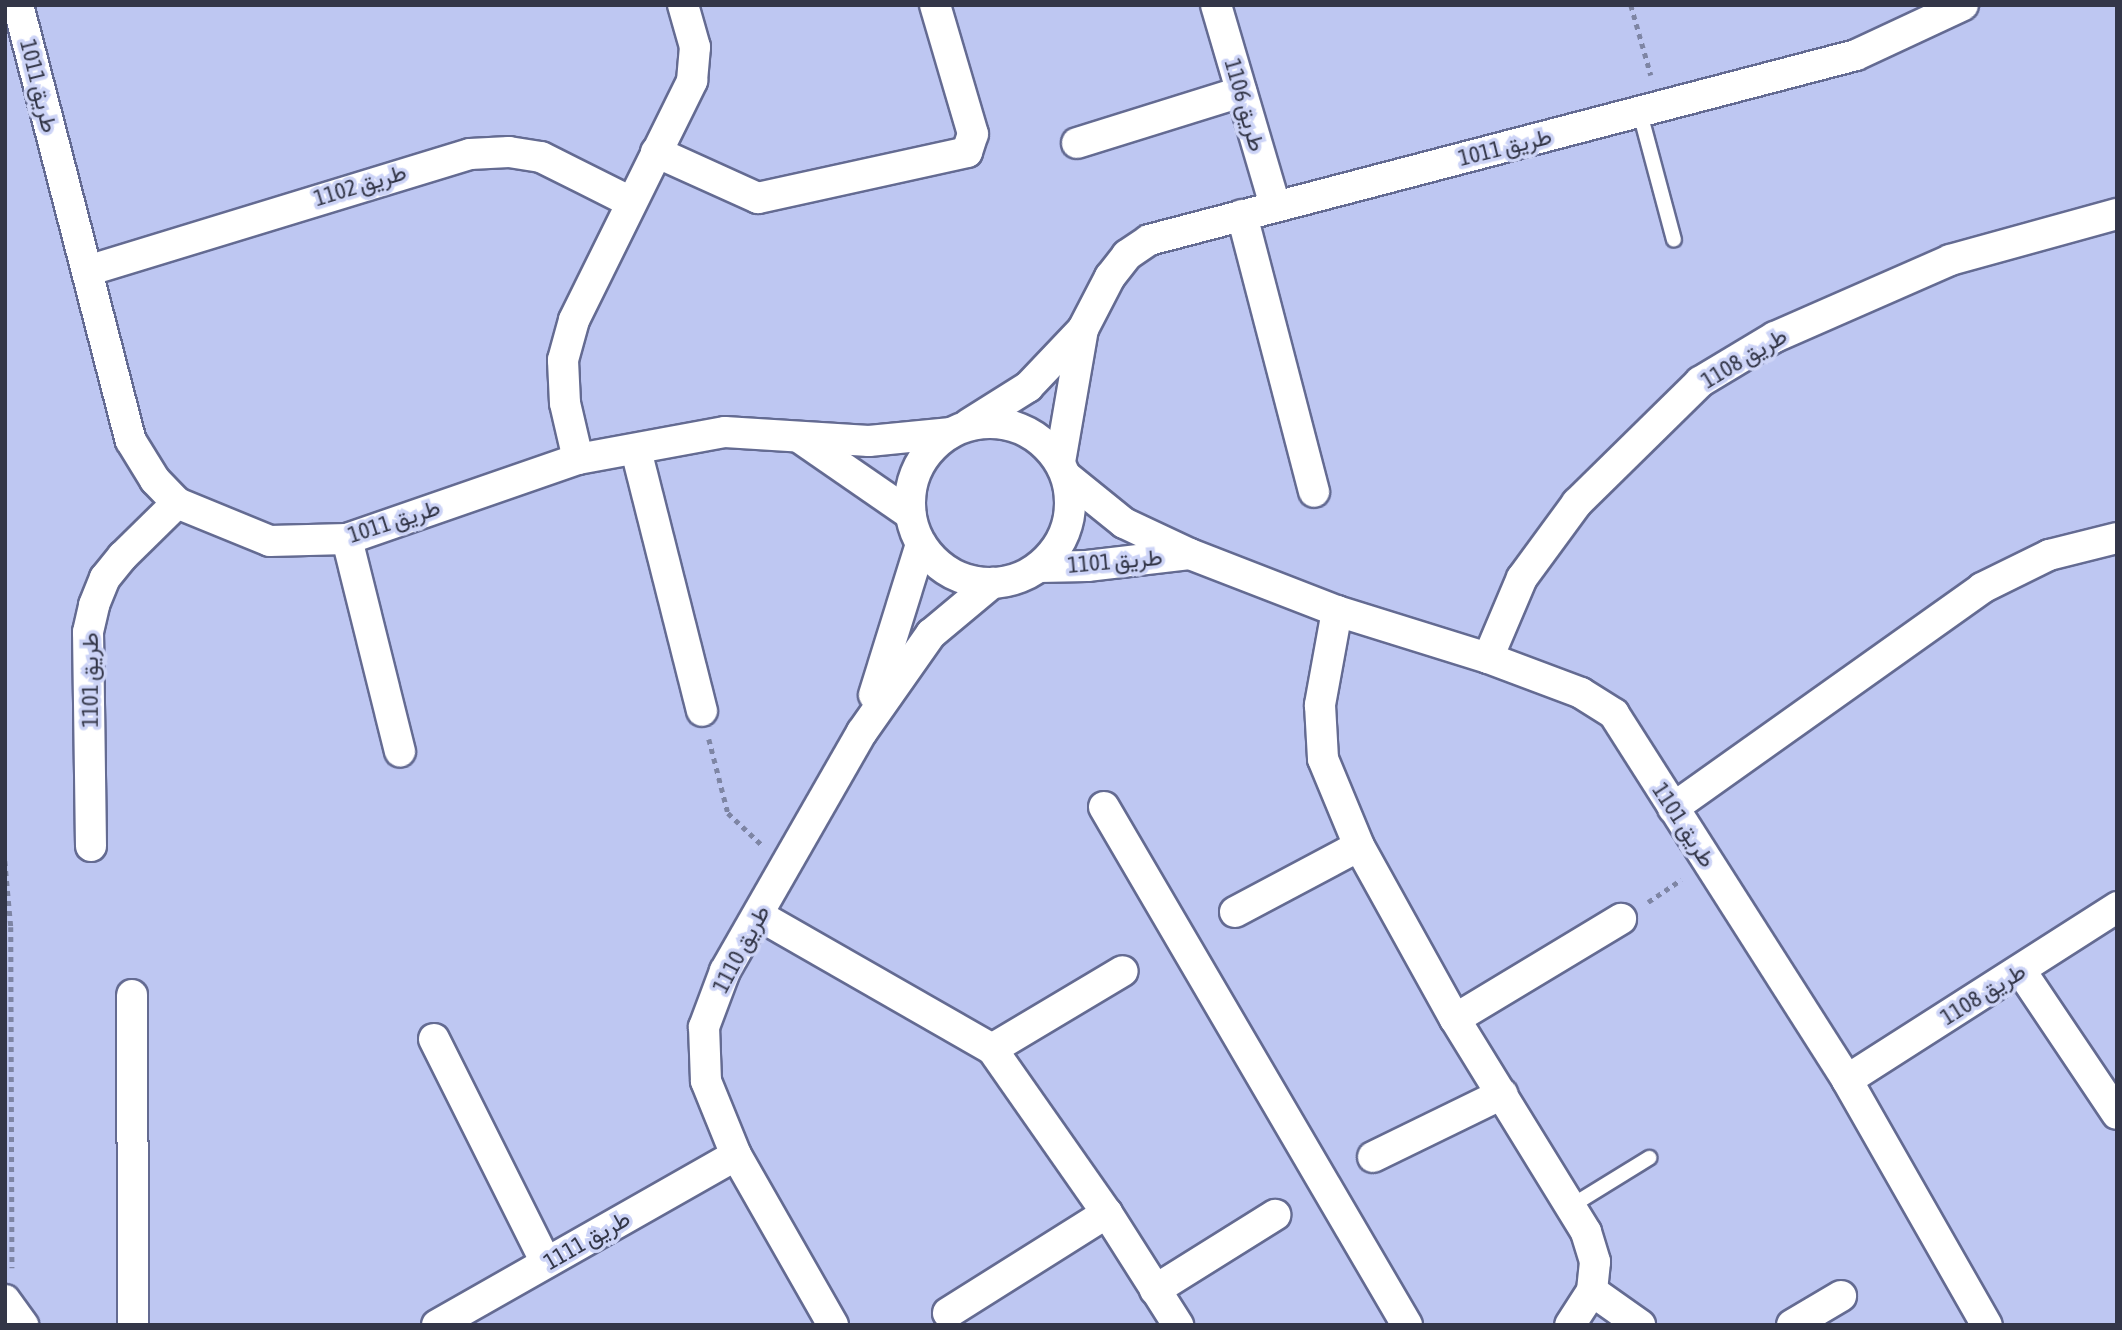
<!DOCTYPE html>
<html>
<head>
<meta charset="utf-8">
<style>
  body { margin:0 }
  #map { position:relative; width:2122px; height:1330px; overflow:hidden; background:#bec7f2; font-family:"Asap Condensed",Vazirmatn,sans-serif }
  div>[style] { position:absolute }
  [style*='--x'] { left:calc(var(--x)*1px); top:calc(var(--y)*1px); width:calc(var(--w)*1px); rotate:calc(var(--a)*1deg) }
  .path>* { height:4.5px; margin-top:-2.25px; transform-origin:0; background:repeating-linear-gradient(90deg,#7e85a4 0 5px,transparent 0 10px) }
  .roads { filter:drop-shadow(2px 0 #646b92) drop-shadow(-2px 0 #646b92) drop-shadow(0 2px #646b92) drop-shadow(0 -2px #646b92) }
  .service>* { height:14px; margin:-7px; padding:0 7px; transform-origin:7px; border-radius:7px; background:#fff }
  .minor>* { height:30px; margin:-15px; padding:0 15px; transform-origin:15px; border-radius:15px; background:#fff }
  .minor>.ring { margin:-15px; padding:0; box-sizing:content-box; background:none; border:30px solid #fff; border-radius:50% }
  span { translate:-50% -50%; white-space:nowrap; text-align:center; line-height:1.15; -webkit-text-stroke:7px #cdd4f7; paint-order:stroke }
  .street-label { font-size:23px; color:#333648 }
  .frame { position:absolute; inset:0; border:7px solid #333648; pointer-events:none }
</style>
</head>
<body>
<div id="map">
  <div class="path">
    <div style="--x:1631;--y:5;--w:73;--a:74.1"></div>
    <div style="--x:709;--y:739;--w:76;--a:75.6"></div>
    <div style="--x:728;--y:813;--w:48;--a:43.3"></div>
    <div style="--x:5;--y:861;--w:66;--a:84.8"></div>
    <div style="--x:11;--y:927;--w:341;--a:89.8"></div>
    <div style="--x:1648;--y:902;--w:40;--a:-34"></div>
  </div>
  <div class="roads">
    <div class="service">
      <div style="--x:1640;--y:113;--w:131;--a:75"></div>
      <div style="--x:1571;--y:1206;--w:92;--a:-31.6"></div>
    </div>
    <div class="minor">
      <div style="--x:18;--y:5;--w:450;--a:75.5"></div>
      <div style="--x:131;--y:441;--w:46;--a:58.4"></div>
      <div style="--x:155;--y:480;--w:32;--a:46"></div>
      <div style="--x:177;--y:503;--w:100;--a:22.2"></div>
      <div style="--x:270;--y:541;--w:77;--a:-1.5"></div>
      <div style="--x:347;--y:539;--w:244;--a:-19.1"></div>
      <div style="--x:578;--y:459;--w:149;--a:-10.4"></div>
      <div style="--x:725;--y:432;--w:144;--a:3.6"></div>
      <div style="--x:869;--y:441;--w:80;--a:-5.7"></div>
      <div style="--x:1216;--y:5;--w:209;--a:73.6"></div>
      <div style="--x:1077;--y:143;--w:172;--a:-17.3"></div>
      <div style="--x:656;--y:152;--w:112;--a:24.3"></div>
      <div style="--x:758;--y:198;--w:214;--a:-12.4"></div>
      <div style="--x:967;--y:152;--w:19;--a:-72"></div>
      <div style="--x:973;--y:134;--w:134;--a:-106.4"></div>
      <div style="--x:1242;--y:215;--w:286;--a:75.4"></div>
      <div style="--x:87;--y:271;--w:400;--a:-17"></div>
      <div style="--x:470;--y:154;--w:39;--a:-3"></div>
      <div style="--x:509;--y:152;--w:32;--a:9"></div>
      <div style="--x:541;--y:157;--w:101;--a:26.6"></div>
      <div class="ring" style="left:910px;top:423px;width:130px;height:130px"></div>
      <div style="--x:969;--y:424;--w:70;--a:-32.1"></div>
      <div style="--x:1028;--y:387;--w:80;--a:-46.5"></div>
      <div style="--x:800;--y:438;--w:134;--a:34.6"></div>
      <div style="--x:636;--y:450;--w:269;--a:75.8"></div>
      <div style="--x:578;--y:459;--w:57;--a:-103.1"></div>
      <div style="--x:565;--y:403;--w:43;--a:-92.7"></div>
      <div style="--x:563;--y:360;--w:41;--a:-74.6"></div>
      <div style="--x:574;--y:320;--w:267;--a:-63.7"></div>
      <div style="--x:692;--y:81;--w:34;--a:-85"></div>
      <div style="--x:695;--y:47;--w:44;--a:-105.9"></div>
      <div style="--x:1060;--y:462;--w:135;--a:-80.2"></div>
      <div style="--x:1083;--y:329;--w:59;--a:-62.6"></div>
      <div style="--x:1110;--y:277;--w:28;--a:-52"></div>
      <div style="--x:1127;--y:255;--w:27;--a:-34"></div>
      <div style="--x:1149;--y:240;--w:731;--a:-14.66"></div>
      <div style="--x:1856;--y:55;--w:118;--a:-25"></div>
      <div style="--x:1067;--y:477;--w:73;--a:38.9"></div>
      <div style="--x:1124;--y:523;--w:73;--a:25.2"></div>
      <div style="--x:1190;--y:554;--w:158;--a:21.2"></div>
      <div style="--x:1337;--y:611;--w:158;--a:17.3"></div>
      <div style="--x:1488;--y:658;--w:99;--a:20.6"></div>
      <div style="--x:1581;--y:693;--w:39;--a:32"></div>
      <div style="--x:1614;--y:714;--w:434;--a:57.5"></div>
      <div style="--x:1847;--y:1080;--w:282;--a:60.3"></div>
      <div style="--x:347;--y:539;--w:219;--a:76"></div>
      <div style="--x:1039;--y:567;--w:48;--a:-1.2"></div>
      <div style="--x:1087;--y:566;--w:103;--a:-6.7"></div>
      <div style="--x:1337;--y:611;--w:96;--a:100.3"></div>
      <div style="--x:1320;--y:705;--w:54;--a:86.8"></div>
      <div style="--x:1323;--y:759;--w:94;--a:67.5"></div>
      <div style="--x:1359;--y:846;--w:198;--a:61"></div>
      <div style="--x:1455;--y:1019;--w:250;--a:58.4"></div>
      <div style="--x:1586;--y:1232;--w:31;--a:73"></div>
      <div style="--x:1595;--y:1262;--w:29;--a:96"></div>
      <div style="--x:1592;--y:1291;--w:40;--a:122.9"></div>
      <div style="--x:1488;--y:658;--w:87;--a:-67"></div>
      <div style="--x:1522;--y:578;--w:93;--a:-53.7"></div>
      <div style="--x:1577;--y:503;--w:173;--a:-44.5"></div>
      <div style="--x:1700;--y:382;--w:87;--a:-31"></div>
      <div style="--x:1775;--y:337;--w:191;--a:-23.7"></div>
      <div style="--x:1950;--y:260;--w:173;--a:-15.4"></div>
      <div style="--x:874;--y:695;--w:158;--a:-72.7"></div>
      <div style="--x:1104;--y:807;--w:600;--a:59.67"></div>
      <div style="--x:1673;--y:808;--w:379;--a:-35.4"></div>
      <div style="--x:1982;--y:588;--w:75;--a:-26.2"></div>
      <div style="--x:2049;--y:555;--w:70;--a:-14"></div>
      <div style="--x:91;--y:846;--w:214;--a:-90.8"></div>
      <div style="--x:88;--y:632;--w:28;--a:-77"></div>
      <div style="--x:94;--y:605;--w:29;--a:-68"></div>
      <div style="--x:105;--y:578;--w:28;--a:-51"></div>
      <div style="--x:123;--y:556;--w:76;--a:-44.5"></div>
      <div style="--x:1235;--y:912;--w:140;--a:-28"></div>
      <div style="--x:758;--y:915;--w:270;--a:29.8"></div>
      <div style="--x:992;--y:1049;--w:200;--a:55"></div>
      <div style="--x:1107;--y:1213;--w:133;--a:57.6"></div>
      <div style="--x:2021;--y:971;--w:172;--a:56.1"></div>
      <div style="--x:132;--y:995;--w:330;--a:89.8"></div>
      <div style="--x:1455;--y:1019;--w:194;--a:-31.1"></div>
      <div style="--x:434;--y:1039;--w:250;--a:63.4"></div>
      <div style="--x:992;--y:1049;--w:152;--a:-30.8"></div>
      <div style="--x:1847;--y:1080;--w:321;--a:-32.6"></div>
      <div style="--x:1373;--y:1157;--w:144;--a:-26"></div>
      <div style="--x:1155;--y:1290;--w:142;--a:-32"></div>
      <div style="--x:1592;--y:1291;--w:59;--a:35.3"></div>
      <div style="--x:5;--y:1300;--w:31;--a:54"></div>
      <div style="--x:948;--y:1313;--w:188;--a:-32.2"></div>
      <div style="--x:437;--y:1325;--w:344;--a:-29.6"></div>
      <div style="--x:833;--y:1325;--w:196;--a:-119.7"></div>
      <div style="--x:736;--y:1155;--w:80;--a:-112.1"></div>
      <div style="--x:706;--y:1081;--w:54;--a:-92.1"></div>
      <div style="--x:704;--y:1027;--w:60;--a:-69.4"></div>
      <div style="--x:725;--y:971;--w:275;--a:-60.2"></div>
      <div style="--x:862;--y:732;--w:120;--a:-54.9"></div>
      <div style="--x:931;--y:634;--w:80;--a:-39.9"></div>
      <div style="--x:1792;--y:1325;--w:57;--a:-30.6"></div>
    </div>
  </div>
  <div class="street-label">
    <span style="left:39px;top:86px;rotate:76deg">طريق 1011</span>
    <span style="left:1245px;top:105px;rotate:74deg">طريق 1106</span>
    <span style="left:1505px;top:147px;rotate:-14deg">طريق 1011</span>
    <span style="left:360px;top:185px;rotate:-17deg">طريق 1102</span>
    <span style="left:1744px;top:358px;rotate:-31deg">طريق 1108</span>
    <span style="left:394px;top:521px;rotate:-18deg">طريق 1011</span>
    <span style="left:1115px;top:561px;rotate:-5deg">طريق 1101</span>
    <span style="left:90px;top:680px;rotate:-90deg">طريق 1101</span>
    <span style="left:1684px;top:825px;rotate:57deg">طريق 1101</span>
    <span style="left:741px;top:949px;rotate:-62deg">طريق 1110</span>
    <span style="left:1983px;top:994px;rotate:-32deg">طريق 1108</span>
    <span style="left:587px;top:1240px;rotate:-30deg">طريق 1111</span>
  </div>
  <div class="frame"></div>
</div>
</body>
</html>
